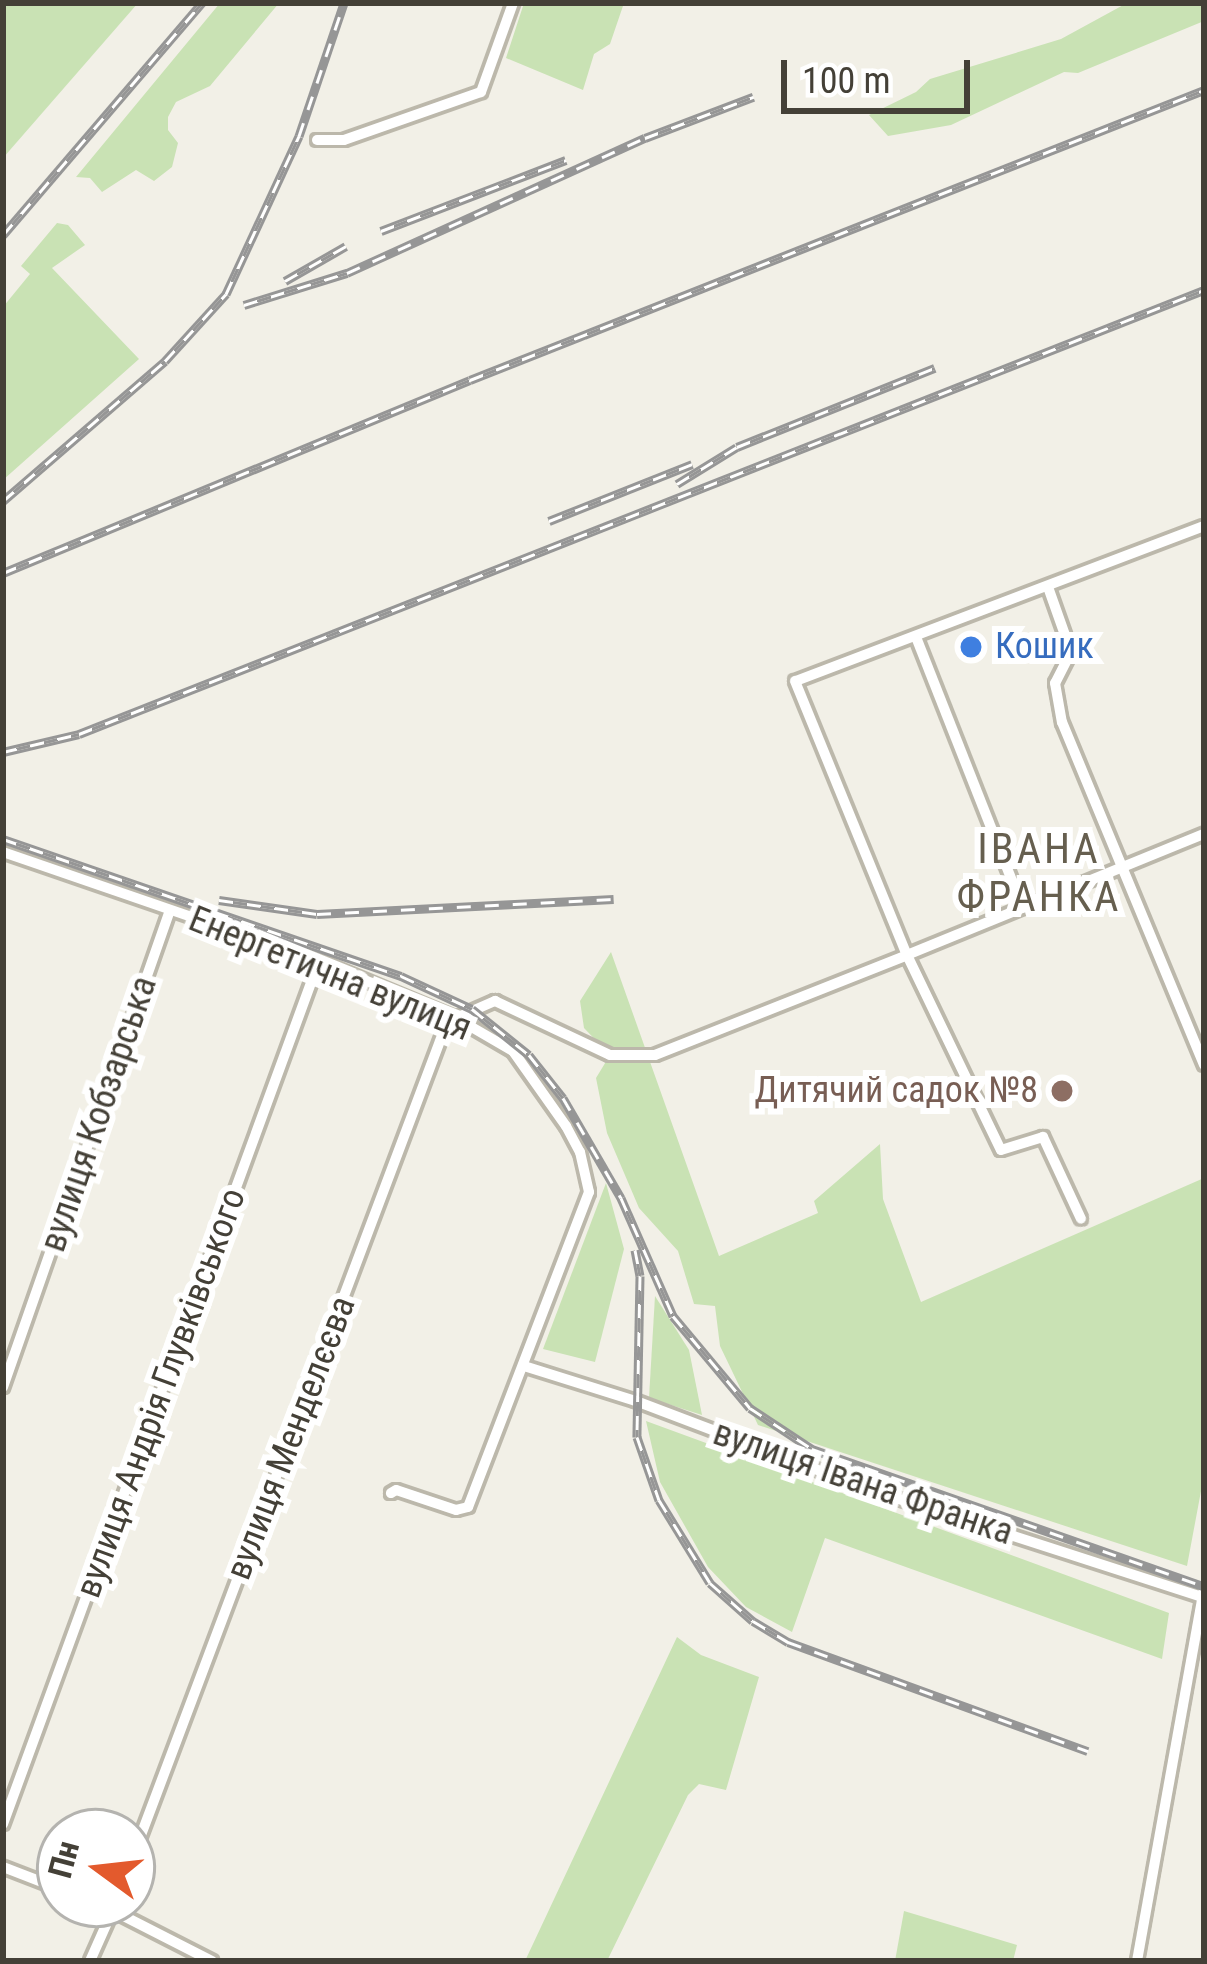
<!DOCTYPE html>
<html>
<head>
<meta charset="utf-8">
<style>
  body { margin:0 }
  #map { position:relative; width:1207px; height:1964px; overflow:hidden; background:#f2f0e7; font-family:"Roboto Condensed",sans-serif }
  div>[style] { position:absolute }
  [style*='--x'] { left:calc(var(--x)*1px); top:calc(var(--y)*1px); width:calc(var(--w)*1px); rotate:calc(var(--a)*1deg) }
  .green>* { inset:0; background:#c9e2b4 }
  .roads { filter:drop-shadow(3px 0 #bcb8ab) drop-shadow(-3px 0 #bcb8ab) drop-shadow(0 3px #bcb8ab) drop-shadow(0 -3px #bcb8ab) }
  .street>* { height:10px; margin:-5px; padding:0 5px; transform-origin:5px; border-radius:5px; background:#fff }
  .rail>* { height:9px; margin-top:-4.5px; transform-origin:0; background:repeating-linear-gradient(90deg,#fff 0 14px,#969696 0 28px); box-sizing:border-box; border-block:3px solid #969696 }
  .dots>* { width:33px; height:33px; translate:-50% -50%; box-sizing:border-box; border:6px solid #fff; border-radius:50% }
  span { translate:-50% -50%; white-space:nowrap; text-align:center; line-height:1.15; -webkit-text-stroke:12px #fff; paint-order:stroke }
  .shop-label { font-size:36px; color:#366cbe }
  .left { translate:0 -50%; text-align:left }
  .street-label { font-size:36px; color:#444037 }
  .education-label { font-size:36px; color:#785e54 }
  .right { translate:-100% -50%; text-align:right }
  .quarter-label { font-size:42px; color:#665f4f; letter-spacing:3px }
  .frame { position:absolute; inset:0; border:6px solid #444037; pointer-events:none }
  .north { position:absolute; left:36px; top:1808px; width:120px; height:120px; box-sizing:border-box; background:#fff; border:3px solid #b4b3af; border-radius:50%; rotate:285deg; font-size:33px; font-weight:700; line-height:48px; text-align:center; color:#444037 }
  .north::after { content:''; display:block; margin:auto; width:42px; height:54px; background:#e35a2d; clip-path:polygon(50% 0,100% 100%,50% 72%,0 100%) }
  .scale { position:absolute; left:781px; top:60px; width:189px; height:54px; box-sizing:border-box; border:6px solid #444037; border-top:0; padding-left:15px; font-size:36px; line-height:42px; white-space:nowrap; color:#444037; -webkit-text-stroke:9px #fff; paint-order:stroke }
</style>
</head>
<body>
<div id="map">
  <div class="green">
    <div style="clip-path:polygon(3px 3px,138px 3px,3px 158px)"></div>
    <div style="clip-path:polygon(220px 3px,279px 3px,210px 86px,176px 102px,168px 117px,168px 130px,178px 143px,172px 167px,154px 181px,136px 170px,102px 192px,90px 178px,76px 177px)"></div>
    <div style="clip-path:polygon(524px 3px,624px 3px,610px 44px,594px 54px,583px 90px,506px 58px)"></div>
    <div style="clip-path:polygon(1127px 3px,1204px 3px,1204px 21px,1078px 73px,1064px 72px,951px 125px,888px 136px,869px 115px,916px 92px,930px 79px,1061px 39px)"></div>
    <div style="clip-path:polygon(57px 223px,68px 225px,85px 245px,52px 268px,139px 359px,3px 480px,3px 307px,30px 274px,21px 266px)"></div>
    <div style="clip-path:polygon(611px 952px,719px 1256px,818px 1213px,814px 1201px,880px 1144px,883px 1199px,921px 1302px,1204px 1178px,1204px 1475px,1187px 1566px,758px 1425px,720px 1346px,715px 1306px,694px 1304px,678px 1251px,639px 1208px,607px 1133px,596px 1078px,610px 1055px,584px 1028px,580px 1001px)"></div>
    <div style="clip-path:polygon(606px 1183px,624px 1249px,595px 1362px,543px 1349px)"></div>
    <div style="clip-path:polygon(655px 1296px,689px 1350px,702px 1415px,649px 1398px)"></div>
    <div style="clip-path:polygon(646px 1421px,1169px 1613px,1162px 1659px,825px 1538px,792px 1632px,746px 1607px,708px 1567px,660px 1482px)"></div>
    <div style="clip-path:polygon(677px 1637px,701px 1655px,759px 1677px,726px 1790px,699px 1784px,688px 1795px,607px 1961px,525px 1961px)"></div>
    <div style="clip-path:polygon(904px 1911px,1017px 1945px,1013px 1961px,895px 1961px)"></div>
  </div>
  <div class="roads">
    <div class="street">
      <div style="--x:317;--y:140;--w:27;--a:0"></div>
      <div style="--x:344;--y:140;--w:145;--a:-19.3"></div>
      <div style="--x:481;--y:92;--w:95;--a:-70.2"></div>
      <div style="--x:1204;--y:526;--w:437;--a:159.2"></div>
      <div style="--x:795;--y:681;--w:296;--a:67.8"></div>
      <div style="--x:907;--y:955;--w:321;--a:-22.2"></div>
      <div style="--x:1048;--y:587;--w:69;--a:70.5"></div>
      <div style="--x:1071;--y:652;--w:35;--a:117"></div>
      <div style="--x:1055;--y:683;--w:40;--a:80"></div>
      <div style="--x:1062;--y:722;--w:371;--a:67.5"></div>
      <div style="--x:916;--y:637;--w:291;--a:68.5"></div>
      <div style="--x:3;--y:852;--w:334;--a:19"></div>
      <div style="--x:319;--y:961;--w:148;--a:22.6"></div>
      <div style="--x:456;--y:1018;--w:66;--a:30.1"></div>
      <div style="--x:513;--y:1051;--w:92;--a:54.8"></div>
      <div style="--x:566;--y:1126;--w:30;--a:62"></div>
      <div style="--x:580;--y:1152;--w:41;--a:77.3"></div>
      <div style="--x:589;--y:1192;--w:337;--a:111"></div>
      <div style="--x:468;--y:1507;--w:12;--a:166"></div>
      <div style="--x:456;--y:1510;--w:63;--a:-161.6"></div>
      <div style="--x:396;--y:1490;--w:6;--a:149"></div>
      <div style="--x:456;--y:1018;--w:43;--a:-23.6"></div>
      <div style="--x:495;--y:1001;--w:127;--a:25.2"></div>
      <div style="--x:610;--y:1055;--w:45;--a:0"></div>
      <div style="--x:655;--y:1055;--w:271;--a:-21.6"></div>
      <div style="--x:907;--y:955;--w:216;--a:64.3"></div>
      <div style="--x:1001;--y:1150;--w:44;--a:-17.2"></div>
      <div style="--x:1043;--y:1137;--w:90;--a:65.1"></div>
      <div style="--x:524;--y:1366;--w:117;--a:17.4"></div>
      <div style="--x:636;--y:1401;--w:245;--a:20.8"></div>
      <div style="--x:865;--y:1488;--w:355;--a:17.9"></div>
      <div style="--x:3;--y:1387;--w:505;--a:-70.7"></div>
      <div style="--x:3;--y:1824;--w:919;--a:-69.89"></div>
      <div style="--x:132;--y:1859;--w:900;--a:-69.37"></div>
      <div style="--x:3;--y:1867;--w:61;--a:21.1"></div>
      <div style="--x:100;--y:1904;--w:126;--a:27"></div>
      <div style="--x:90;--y:1961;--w:59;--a:-66"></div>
      <div style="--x:1137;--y:1961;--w:377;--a:-79.8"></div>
    </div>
  </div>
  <div class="rail">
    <div style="--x:381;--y:231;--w:198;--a:-21"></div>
    <div style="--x:3;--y:235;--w:306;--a:-49.4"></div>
    <div style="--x:285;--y:281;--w:70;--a:-29.8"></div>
    <div style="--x:244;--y:305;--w:108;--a:-17.3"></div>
    <div style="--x:347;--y:273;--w:327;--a:-24.4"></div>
    <div style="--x:645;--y:138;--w:116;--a:-20.8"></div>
    <div style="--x:677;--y:484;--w:70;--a:-31.7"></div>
    <div style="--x:737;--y:447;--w:213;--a:-21.8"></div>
    <div style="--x:3;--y:501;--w:214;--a:-40.8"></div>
    <div style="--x:165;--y:361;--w:91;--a:-47.7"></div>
    <div style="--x:226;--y:294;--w:174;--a:-65.2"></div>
    <div style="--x:299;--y:136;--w:140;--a:-71.3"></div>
    <div style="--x:549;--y:521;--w:154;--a:-21.7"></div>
    <div style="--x:3;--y:573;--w:505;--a:-22.45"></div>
    <div style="--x:470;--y:380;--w:789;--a:-21.56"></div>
    <div style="--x:3;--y:752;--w:78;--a:-13.3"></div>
    <div style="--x:79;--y:734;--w:1209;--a:-21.54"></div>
    <div style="--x:3;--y:839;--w:421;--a:19"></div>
    <div style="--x:401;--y:976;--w:78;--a:24.9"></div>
    <div style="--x:472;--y:1009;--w:73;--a:38.9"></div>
    <div style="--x:529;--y:1055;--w:55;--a:51.7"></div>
    <div style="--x:563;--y:1098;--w:116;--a:59.9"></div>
    <div style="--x:621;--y:1198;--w:129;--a:66.2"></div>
    <div style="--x:673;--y:1316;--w:120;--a:50.1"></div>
    <div style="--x:750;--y:1408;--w:74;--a:33.5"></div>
    <div style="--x:812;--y:1449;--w:415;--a:19.3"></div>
    <div style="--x:219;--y:900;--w:99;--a:8.1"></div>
    <div style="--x:317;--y:914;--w:297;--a:-2.9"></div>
    <div style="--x:635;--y:1250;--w:26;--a:79"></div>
    <div style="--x:640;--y:1276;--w:161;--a:91.1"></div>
    <div style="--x:637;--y:1437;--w:67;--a:70.8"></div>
    <div style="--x:659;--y:1500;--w:97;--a:58.4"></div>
    <div style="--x:710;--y:1583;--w:57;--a:41.5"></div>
    <div style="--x:753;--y:1621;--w:41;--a:31"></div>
    <div style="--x:788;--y:1642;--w:319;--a:20"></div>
  </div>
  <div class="dots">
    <div style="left:971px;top:647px;background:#3f7fe0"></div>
    <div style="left:1062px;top:1091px;background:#8d6e63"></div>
  </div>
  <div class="shop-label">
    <span class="left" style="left:995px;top:647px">Кошик</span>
  </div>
  <div class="street-label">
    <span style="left:330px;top:974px;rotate:22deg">Енергетична вулиця</span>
    <span style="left:99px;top:1114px;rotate:-71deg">вулиця Кобзарська</span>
    <span style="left:161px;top:1393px;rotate:-70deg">вулиця Андрія Глувківського</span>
    <span style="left:291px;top:1438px;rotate:-69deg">вулиця Менделєєва</span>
    <span style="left:863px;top:1483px;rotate:19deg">вулиця Івана Франка</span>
  </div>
  <div class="education-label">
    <span class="right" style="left:1038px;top:1091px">Дитячий садок №8</span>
  </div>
  <div class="quarter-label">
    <span style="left:1039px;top:873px">ІВАНА<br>ФРАНКА</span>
  </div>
  <div class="frame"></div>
  <div class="north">Пн</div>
  <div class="scale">100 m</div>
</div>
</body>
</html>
